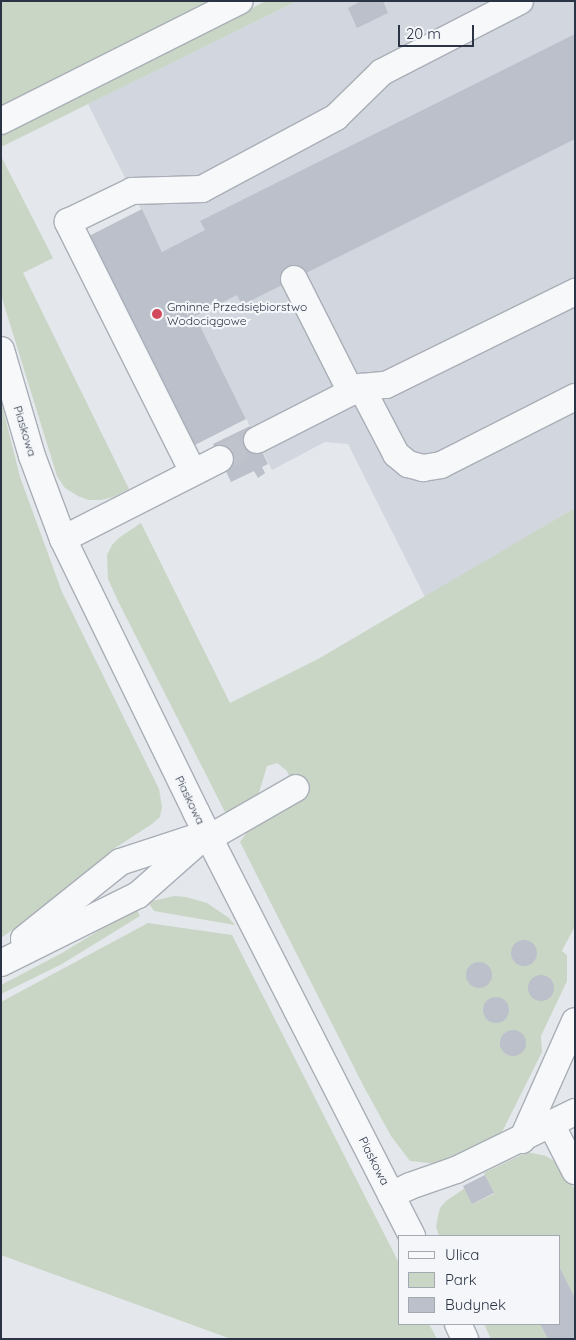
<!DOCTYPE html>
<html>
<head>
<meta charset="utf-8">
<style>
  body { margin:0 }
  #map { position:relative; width:576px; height:1340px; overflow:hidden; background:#e4e7ec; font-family:Quicksand,sans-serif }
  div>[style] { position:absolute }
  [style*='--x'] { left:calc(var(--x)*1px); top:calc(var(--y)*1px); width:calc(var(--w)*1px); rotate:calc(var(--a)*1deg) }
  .built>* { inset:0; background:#d2d6de }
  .green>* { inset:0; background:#c9d6c5 }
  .building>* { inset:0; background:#bbc0ca }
  .round { border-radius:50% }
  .minor-tunnel>* { height:26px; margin-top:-13px; transform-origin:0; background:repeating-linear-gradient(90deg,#bfc3cb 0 26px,transparent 0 39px) }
  .roads { filter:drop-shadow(1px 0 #a9aeb7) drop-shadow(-1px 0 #a9aeb7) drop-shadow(0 1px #a9aeb7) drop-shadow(0 -1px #a9aeb7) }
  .minor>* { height:26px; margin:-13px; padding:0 13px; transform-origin:13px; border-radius:13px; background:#f7f8fa }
  .dots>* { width:14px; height:14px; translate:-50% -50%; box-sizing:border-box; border:2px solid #f4f6f9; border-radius:50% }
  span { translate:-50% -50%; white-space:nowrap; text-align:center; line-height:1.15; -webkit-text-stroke:4.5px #f4f6f9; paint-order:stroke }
  .poi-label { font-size:12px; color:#2b3445 }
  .left { translate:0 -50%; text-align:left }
  .street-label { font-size:12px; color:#2b3445 }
  .frame { position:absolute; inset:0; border:2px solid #2b3445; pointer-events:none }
  .legend { position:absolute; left:398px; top:1235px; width:162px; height:90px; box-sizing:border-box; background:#f4f6f9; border:1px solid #a4a8b1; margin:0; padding:6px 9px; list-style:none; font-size:15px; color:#2b3445 }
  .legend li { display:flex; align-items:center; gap:10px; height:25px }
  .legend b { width:25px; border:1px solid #a4a8b1 }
  .scale { position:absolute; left:398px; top:25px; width:76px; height:22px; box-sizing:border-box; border:2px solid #2b3445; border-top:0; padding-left:6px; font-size:15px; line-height:18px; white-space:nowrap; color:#2b3445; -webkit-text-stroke:4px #f4f6f9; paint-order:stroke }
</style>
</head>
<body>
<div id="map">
  <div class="built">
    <div style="clip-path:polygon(297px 1px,575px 1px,575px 508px,425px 597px,348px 444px,325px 442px,272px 470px,88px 104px)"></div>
  </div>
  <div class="green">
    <div style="clip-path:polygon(1px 1px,215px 1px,1px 111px)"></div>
    <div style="clip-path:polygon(266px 1px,297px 1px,1px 147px,1px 136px)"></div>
    <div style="clip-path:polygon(1px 156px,53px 258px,23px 273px,129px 489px,113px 497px,101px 500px,88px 500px,78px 496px,65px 488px,57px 476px,1px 295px)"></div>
    <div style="clip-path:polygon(1px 401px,20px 477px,62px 592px,159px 789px,162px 807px,160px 817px,152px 824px,109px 852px,110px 860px,1px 938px)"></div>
    <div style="clip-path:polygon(575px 508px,575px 926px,562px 951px,567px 955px,567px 981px,541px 1036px,542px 1052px,500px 1136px,438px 1164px,410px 1161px,391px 1136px,364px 1087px,240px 842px,252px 825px,292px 784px,287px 771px,277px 763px,267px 766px,255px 806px,226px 814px,118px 601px,108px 579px,107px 555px,112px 545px,120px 537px,141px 523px,230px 703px,318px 659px)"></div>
    <div style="clip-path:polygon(174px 896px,186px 897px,207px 903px,229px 918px,235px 925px,154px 911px,148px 902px)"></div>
    <div style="clip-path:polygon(136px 908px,140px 916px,62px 964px,1px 994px,1px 985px,62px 953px)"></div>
    <div style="clip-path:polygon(148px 923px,232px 935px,400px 1265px,400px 1324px,429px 1324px,437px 1339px,231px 1339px,1px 1255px,1px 1002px)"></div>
    <div style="clip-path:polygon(527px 1152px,546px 1156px,556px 1162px,568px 1177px,575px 1190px,575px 1298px,560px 1268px,560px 1236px,439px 1236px,436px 1227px,438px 1216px,440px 1208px,446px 1201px,465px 1188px,472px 1204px,494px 1194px,484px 1173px)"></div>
    <div style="clip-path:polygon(484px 1324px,540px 1324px,548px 1339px,491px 1339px)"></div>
  </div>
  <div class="building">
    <div style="clip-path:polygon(361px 1px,383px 1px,388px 13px,357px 28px,348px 8px)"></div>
    <div style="clip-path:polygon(575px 34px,575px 139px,242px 305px,237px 295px,195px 316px,246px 419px,193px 446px,89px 236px,142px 209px,162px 252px,205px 230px,200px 221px)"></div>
    <div style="clip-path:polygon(250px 426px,268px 464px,262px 467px,265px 473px,258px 478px,254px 471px,231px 482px,213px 444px)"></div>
    <div class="round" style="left:511px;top:940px;width:26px;height:26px"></div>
    <div class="round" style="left:466px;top:962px;width:26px;height:26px"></div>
    <div class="round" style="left:528px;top:975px;width:26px;height:26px"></div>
    <div class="round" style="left:483px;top:997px;width:26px;height:26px"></div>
    <div class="round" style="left:500px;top:1030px;width:26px;height:26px"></div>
    <div style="clip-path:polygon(485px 1175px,494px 1193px,472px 1204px,463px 1186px)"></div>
    <div style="clip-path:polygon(560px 1268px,575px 1298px,575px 1339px,548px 1339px,540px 1324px,560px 1324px)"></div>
  </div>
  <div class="minor-tunnel">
    <div style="--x:220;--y:459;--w:42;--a:-27.2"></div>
  </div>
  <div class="roads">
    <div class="minor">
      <div style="--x:1;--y:121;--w:267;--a:-26.7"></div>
      <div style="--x:294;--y:279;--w:127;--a:63.2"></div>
      <div style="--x:1;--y:350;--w:110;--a:73.7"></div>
      <div style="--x:32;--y:456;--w:89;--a:69.5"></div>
      <div style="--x:63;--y:539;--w:304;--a:64"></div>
      <div style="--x:196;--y:812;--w:476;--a:63"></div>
      <div style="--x:361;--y:387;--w:76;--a:62.4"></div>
      <div style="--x:396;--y:454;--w:16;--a:40"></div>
      <div style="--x:408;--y:464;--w:16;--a:15"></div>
      <div style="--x:423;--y:468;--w:18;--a:-9"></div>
      <div style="--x:441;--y:465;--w:150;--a:-26.9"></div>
      <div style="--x:257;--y:440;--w:117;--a:-27"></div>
      <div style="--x:361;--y:387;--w:25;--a:-5"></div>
      <div style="--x:386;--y:385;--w:211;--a:-26.2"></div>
      <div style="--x:193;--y:472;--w:280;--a:-116.6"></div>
      <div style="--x:68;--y:222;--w:71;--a:-25.8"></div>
      <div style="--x:132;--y:191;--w:70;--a:-1.6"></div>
      <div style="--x:202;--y:189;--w:152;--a:-28.2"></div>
      <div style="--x:336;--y:117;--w:64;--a:-44.4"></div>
      <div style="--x:382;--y:72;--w:155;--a:-27.2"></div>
      <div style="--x:63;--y:539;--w:176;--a:-27"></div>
      <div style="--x:209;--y:838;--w:100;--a:-29.9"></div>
      <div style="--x:24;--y:939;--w:123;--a:-38.7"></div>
      <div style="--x:120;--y:862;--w:81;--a:-18"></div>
      <div style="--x:1;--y:963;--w:153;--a:-26.4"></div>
      <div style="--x:138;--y:895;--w:92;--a:-41.5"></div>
      <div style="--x:551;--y:1124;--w:53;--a:62.9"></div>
      <div style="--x:522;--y:1140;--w:130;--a:-66"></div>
      <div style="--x:391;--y:1195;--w:21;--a:-25"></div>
      <div style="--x:410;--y:1186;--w:49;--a:-19.2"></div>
      <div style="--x:456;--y:1170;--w:132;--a:-26"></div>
      <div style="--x:458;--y:1324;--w:17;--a:65"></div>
    </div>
  </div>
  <div class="dots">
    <div style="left:157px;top:314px;background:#d1495b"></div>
  </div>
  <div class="poi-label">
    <span class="left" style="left:167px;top:314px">Gminne Przedsiębiorstwo<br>Wodociągowe</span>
  </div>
  <div class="street-label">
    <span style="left:25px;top:431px;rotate:73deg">Piaskowa</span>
    <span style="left:190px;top:800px;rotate:64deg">Piaskowa</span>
    <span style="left:374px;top:1161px;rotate:63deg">Piaskowa</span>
  </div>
  <div class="frame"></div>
  <ul class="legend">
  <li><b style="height:6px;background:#f7f8fa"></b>Ulica</li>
  <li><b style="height:14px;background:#c9d6c5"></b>Park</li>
  <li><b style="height:14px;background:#bbc0ca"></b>Budynek</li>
  </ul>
  <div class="scale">20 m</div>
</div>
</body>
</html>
